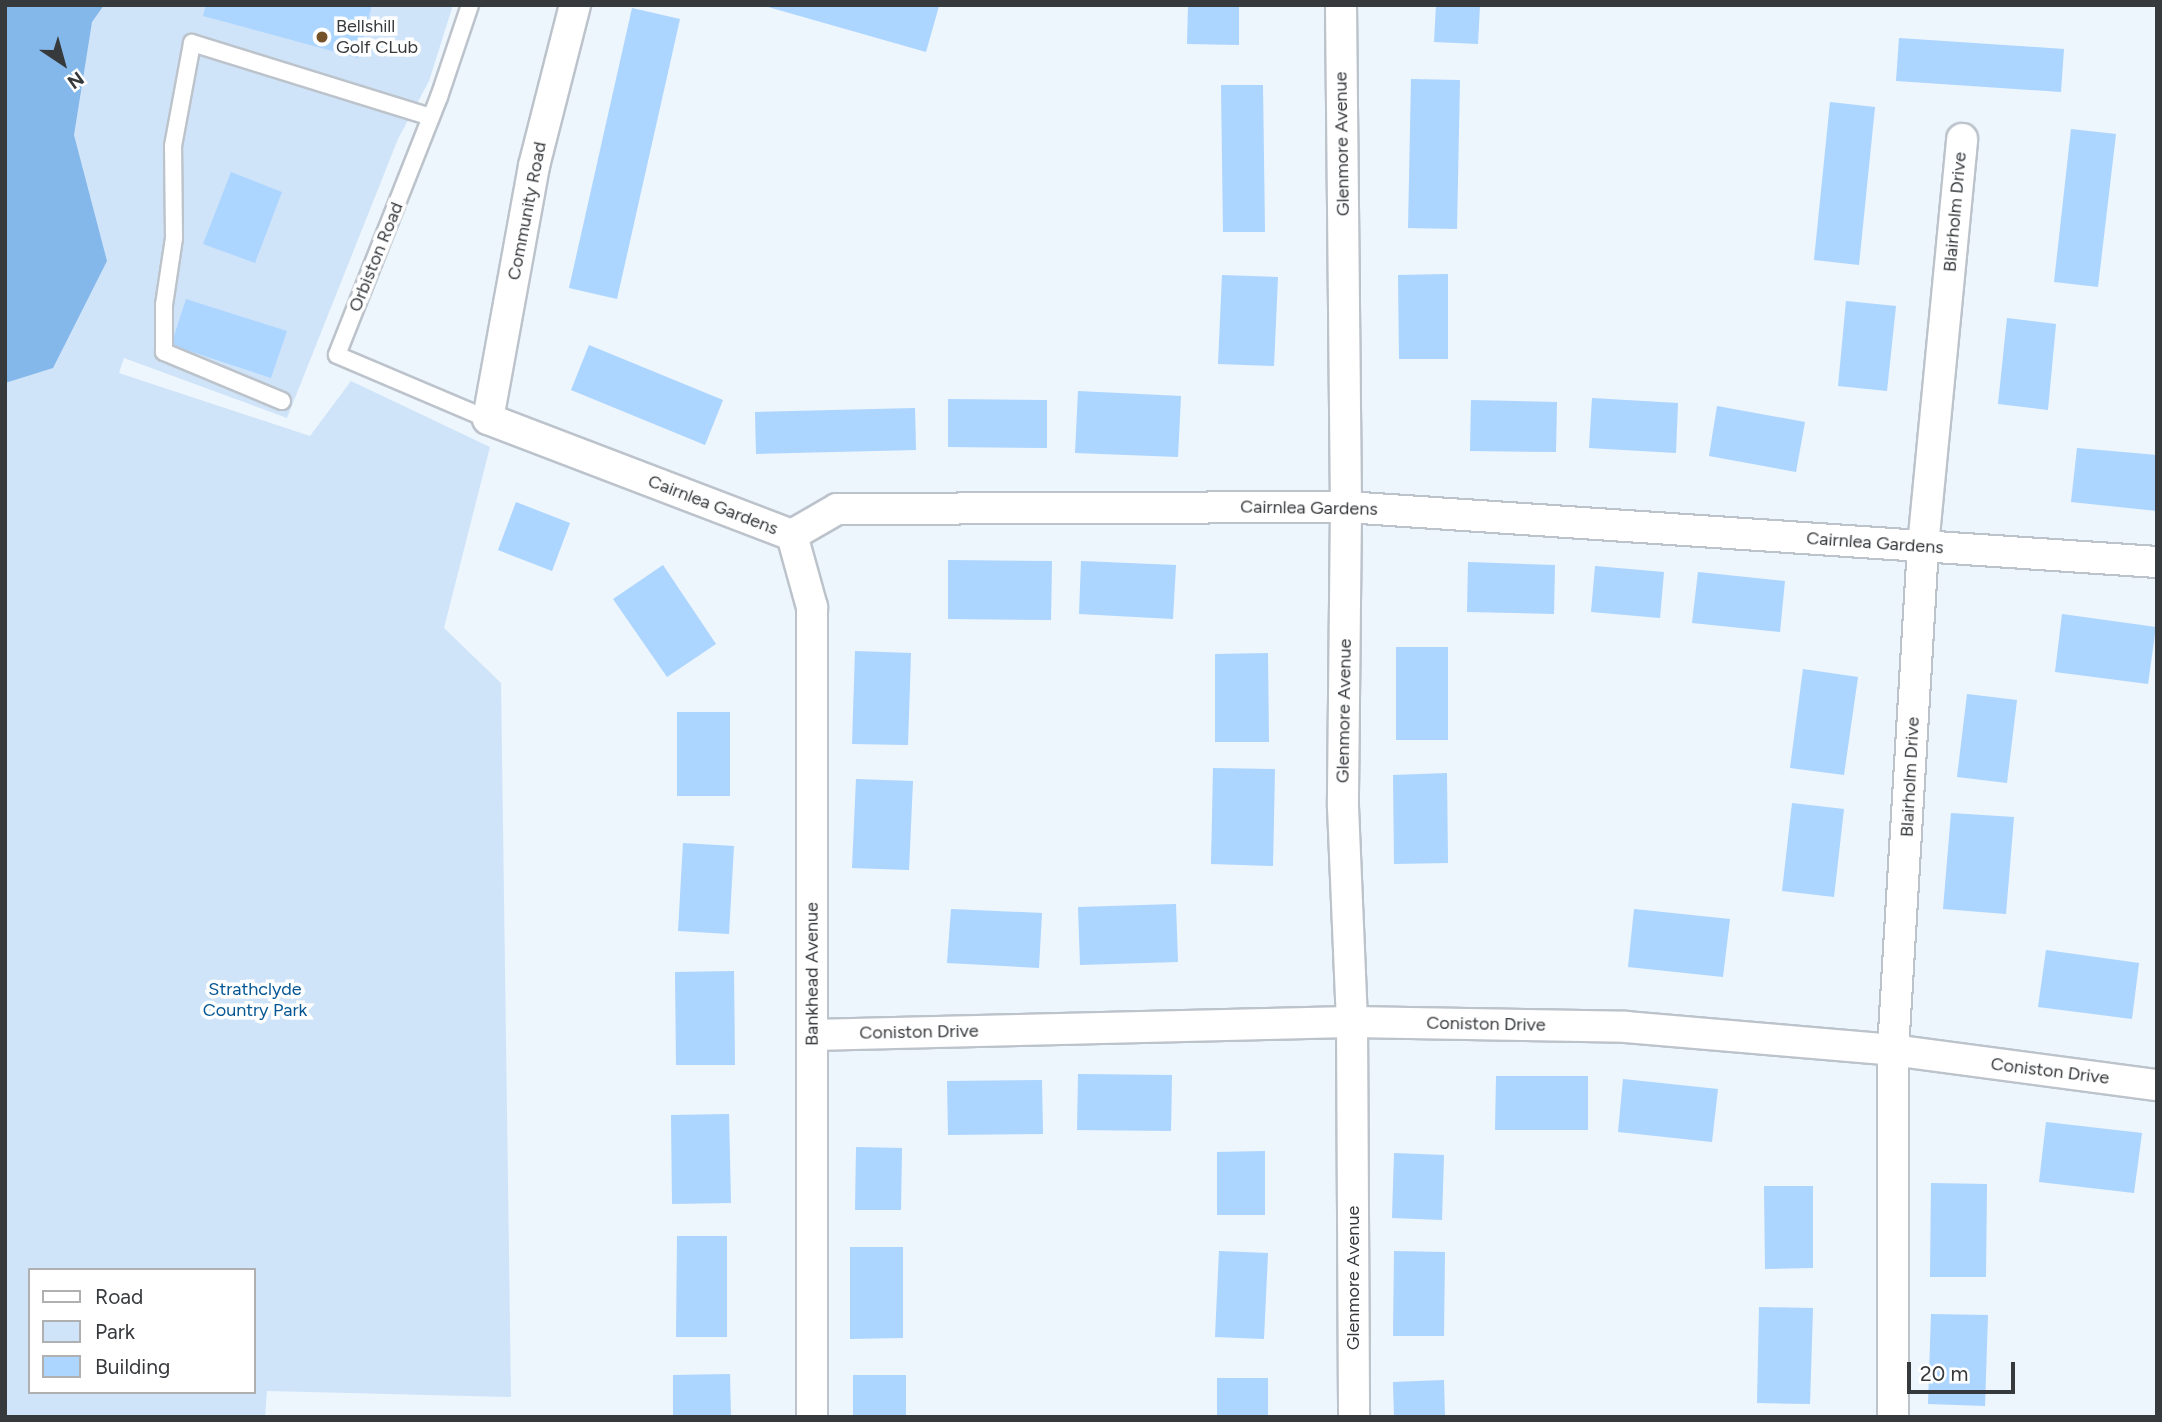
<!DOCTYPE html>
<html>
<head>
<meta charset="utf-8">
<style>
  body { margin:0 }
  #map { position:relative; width:2162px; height:1422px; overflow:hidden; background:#edf5fd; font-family:Figtree,sans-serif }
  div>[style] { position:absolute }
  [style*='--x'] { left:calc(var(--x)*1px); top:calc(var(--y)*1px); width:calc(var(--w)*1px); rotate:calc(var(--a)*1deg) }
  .green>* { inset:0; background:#d0e4f9 }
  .forest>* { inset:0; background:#84b7ea }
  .building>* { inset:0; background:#acd5ff }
  .roads { filter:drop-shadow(2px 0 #bcc3cb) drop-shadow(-2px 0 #bcc3cb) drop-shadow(0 2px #bcc3cb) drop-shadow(0 -2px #bcc3cb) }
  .service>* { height:16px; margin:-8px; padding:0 8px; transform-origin:8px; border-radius:8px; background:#fff }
  .minor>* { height:30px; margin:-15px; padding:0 15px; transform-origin:15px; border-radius:15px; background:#fff }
  .dots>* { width:19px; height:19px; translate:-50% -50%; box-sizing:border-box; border:4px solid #fff; border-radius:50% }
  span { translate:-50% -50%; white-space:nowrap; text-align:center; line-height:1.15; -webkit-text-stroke:7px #fff; paint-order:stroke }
  .poi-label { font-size:18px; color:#373a3d }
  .left { translate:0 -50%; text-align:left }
  .street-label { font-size:18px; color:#373a3d }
  .park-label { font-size:18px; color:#035693 }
  .frame { position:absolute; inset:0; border:7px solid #373a3d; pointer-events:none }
  .legend { position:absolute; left:28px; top:1268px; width:228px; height:126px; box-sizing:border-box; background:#fff; border:2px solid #afb0b1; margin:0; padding:9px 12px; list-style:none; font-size:21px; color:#373a3d }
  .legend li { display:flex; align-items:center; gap:14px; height:35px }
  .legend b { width:35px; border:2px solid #afb0b1 }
  .north { position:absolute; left:28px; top:28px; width:70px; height:70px; -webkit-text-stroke:5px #fff; paint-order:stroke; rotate:144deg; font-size:19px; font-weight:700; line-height:28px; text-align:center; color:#373a3d }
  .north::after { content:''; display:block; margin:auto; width:24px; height:32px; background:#373a3d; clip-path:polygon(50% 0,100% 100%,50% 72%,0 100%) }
  .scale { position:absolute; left:1907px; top:1362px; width:108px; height:32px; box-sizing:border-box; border:4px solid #373a3d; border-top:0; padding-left:9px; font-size:21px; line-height:24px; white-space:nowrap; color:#373a3d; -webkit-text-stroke:5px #fff; paint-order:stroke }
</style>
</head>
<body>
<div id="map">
  <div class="green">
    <div style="clip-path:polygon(evenodd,5px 5px,453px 5px,429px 81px,398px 139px,287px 418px,124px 358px,119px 373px,310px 436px,351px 381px,490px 447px,444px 628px,501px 683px,511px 1397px,267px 1391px,265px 1417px,5px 1417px,5px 5px,30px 1270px,254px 1270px,254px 1392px,30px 1392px,30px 1270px)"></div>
  </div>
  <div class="forest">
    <div style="clip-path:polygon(5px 5px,104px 5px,92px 22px,74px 135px,107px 261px,53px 368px,5px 383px)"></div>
  </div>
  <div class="building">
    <div style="clip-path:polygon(206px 5px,372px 5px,358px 58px,203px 16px)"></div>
    <div style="clip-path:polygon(761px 5px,937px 5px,939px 6px,926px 52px)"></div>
    <div style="clip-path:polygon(1188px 5px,1239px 5px,1239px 45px,1187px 44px)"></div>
    <div style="clip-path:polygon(1436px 5px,1480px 5px,1478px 44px,1434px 42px)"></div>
    <div style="clip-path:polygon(632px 8px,680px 19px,617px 299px,569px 288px)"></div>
    <div style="clip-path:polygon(1899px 38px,2064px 49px,2061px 92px,1896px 81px)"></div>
    <div style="clip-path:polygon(1411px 79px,1460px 80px,1457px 229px,1408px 228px)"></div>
    <div style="clip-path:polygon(1221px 85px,1263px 85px,1265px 232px,1223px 232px)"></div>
    <div style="clip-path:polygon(1830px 102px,1875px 107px,1859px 265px,1814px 260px)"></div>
    <div style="clip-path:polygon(2071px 129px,2116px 134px,2098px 287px,2054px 282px)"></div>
    <div style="clip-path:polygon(231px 172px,282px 192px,255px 263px,203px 244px)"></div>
    <div style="clip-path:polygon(1448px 274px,1448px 359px,1399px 359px,1398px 275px)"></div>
    <div style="clip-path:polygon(1222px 275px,1278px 277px,1274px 366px,1218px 364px)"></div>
    <div style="clip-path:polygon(186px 299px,287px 331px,271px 378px,171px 345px)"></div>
    <div style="clip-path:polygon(1846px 301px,1896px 306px,1887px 391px,1838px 386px)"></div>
    <div style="clip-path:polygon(2007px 318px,2056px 324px,2048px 410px,1998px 404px)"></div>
    <div style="clip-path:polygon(589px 345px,723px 400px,705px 445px,571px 390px)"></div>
    <div style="clip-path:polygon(1078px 391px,1181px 396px,1178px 457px,1075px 453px)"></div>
    <div style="clip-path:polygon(1592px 398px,1678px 403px,1676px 453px,1589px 448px)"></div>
    <div style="clip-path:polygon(948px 399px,1047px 400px,1047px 448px,948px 447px)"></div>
    <div style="clip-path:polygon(1471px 400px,1557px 402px,1556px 452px,1470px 451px)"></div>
    <div style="clip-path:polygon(1717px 406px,1805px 422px,1796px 472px,1709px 456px)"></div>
    <div style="clip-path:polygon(915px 408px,916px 450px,756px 454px,755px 412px)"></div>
    <div style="clip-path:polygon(2077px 448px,2157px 455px,2157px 511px,2071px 502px)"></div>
    <div style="clip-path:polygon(516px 502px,570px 523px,552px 571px,498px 550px)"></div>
    <div style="clip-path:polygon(948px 560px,1052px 561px,1051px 620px,948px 619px)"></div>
    <div style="clip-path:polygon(1081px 561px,1176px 565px,1173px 619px,1079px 614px)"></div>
    <div style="clip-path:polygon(1468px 562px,1555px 565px,1554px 614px,1467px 612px)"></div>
    <div style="clip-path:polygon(663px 565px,716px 644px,667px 677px,613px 599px)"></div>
    <div style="clip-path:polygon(1595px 566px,1664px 572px,1660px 618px,1591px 612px)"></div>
    <div style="clip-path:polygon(1698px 572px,1785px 581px,1780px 632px,1692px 623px)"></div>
    <div style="clip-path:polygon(2062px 614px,2156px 627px,2148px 684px,2055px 672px)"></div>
    <div style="clip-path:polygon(1396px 647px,1448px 647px,1448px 740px,1396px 740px)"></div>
    <div style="clip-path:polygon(855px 651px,911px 653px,908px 745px,852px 744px)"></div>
    <div style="clip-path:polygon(1268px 653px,1269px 742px,1215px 742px,1215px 654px)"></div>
    <div style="clip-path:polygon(1803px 669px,1858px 677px,1844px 775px,1790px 768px)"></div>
    <div style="clip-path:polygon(1967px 694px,2017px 700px,2007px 783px,1957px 777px)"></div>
    <div style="clip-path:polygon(677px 712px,730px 712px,730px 796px,677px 796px)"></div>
    <div style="clip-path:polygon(1213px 768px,1275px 769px,1273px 866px,1211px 864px)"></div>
    <div style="clip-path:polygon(1447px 773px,1448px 863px,1394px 864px,1393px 775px)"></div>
    <div style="clip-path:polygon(856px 779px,913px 781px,909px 870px,852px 868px)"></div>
    <div style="clip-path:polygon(1792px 803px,1844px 809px,1834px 897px,1782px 891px)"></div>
    <div style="clip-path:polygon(1951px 813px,2014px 817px,2006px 914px,1943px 909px)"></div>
    <div style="clip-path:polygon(683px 843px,734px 846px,729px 934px,678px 931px)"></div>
    <div style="clip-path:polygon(1176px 904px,1178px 962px,1080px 965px,1078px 907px)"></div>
    <div style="clip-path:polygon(951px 909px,1042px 913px,1039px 968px,947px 963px)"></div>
    <div style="clip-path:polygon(1634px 909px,1730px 919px,1723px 977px,1628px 967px)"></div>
    <div style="clip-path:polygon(2046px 950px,2139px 963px,2132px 1019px,2038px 1007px)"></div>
    <div style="clip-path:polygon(734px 971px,735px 1065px,676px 1065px,675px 972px)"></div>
    <div style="clip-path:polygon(1078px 1074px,1172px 1075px,1171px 1131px,1077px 1130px)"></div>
    <div style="clip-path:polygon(1496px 1076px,1588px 1076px,1588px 1130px,1495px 1130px)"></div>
    <div style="clip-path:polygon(1623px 1079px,1718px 1089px,1712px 1142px,1618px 1132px)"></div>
    <div style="clip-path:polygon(1042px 1080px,1043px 1134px,948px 1135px,947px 1081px)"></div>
    <div style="clip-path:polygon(729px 1114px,731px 1203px,672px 1204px,671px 1115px)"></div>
    <div style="clip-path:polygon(2046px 1122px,2142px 1133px,2134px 1193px,2039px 1182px)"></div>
    <div style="clip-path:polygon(856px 1147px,902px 1148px,901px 1210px,855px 1210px)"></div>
    <div style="clip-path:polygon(1265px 1151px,1265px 1215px,1217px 1215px,1217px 1152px)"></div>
    <div style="clip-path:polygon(1394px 1153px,1444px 1155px,1442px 1220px,1392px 1218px)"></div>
    <div style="clip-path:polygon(1931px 1183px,1987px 1184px,1986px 1277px,1930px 1277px)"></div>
    <div style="clip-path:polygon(1764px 1186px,1813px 1186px,1813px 1268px,1765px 1269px)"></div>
    <div style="clip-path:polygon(677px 1236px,727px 1236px,727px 1337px,676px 1337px)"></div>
    <div style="clip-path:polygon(850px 1247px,903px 1247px,903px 1338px,850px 1339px)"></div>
    <div style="clip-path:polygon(1219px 1251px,1268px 1253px,1264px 1339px,1215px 1337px)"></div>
    <div style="clip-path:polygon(1394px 1251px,1445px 1252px,1444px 1336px,1393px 1336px)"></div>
    <div style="clip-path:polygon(1759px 1307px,1813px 1308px,1810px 1404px,1757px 1403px)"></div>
    <div style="clip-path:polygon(1931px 1314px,1988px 1315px,1985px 1406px,1928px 1404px)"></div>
    <div style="clip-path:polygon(730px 1374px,731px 1417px,673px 1417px,673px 1375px)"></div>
    <div style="clip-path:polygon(853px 1375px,906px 1375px,906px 1417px,853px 1417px)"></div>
    <div style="clip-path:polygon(1217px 1378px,1268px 1378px,1268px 1417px,1217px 1417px)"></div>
    <div style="clip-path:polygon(1444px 1380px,1445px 1417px,1394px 1417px,1393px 1382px)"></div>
  </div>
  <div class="roads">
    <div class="service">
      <div style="--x:470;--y:5;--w:97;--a:108.6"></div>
      <div style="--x:439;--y:97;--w:277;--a:111.6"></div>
      <div style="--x:337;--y:355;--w:164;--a:23"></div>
      <div style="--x:282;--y:401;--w:128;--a:-157.4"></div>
      <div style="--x:164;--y:352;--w:47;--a:-90"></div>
      <div style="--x:164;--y:305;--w:68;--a:-81.5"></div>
      <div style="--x:174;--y:238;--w:92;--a:-90.6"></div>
      <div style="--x:173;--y:146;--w:105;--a:-79.5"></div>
      <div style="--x:192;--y:43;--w:250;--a:17.2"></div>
    </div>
    <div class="minor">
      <div style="--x:575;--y:5;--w:166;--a:104.3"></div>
      <div style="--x:534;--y:166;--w:257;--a:100.3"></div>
      <div style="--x:488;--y:419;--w:325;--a:20.9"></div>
      <div style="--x:1341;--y:5;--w:502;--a:89.43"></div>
      <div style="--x:1346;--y:507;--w:300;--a:90.6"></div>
      <div style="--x:1343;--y:807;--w:215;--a:87.6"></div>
      <div style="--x:1352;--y:1022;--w:395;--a:89.7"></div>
      <div style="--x:792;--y:535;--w:52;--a:-30"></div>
      <div style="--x:837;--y:509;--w:509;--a:-0.23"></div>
      <div style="--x:1346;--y:507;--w:813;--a:3.88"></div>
      <div style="--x:792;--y:535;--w:75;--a:74.5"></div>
      <div style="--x:812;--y:607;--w:810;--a:90"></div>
      <div style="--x:812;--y:1035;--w:540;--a:-1.38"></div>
      <div style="--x:1352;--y:1022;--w:274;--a:1"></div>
      <div style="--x:1626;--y:1027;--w:268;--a:4.9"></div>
      <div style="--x:1893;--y:1050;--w:266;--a:7.6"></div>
      <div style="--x:1893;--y:1417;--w:367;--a:-90"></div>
      <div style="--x:1893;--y:1050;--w:505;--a:-86.59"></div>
      <div style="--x:1923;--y:546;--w:409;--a:-84.5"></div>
    </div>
  </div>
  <div class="dots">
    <div style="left:322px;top:37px;background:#745229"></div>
  </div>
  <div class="poi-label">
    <span class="left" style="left:336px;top:37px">Bellshill<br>Golf CLub</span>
  </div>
  <div class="street-label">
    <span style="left:1342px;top:144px;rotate:-91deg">Glenmore Avenue</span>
    <span style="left:527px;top:211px;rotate:-79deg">Community Road</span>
    <span style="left:1955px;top:212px;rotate:-85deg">Blairholm Drive</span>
    <span style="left:376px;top:257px;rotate:-68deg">Orbiston Road</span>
    <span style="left:713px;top:505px;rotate:21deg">Cairnlea Gardens</span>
    <span style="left:1309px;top:508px;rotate:1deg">Cairnlea Gardens</span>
    <span style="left:1875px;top:543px;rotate:4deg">Cairnlea Gardens</span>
    <span style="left:1344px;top:711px;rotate:-89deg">Glenmore Avenue</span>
    <span style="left:1910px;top:777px;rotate:-87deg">Blairholm Drive</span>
    <span style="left:812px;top:974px;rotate:-90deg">Bankhead Avenue</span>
    <span style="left:1486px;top:1024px;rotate:1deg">Coniston Drive</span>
    <span style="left:919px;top:1032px;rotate:-1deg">Coniston Drive</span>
    <span style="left:2050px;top:1071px;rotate:7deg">Coniston Drive</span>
    <span style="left:1353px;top:1278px;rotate:-90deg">Glenmore Avenue</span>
  </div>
  <div class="park-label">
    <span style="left:255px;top:1000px">Strathclyde<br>Country Park</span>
  </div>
  <div class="frame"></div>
  <ul class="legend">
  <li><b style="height:9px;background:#fff"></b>Road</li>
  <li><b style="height:19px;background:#d0e4f9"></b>Park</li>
  <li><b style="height:19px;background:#acd5ff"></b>Building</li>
  </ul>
  <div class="north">N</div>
  <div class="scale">20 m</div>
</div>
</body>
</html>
